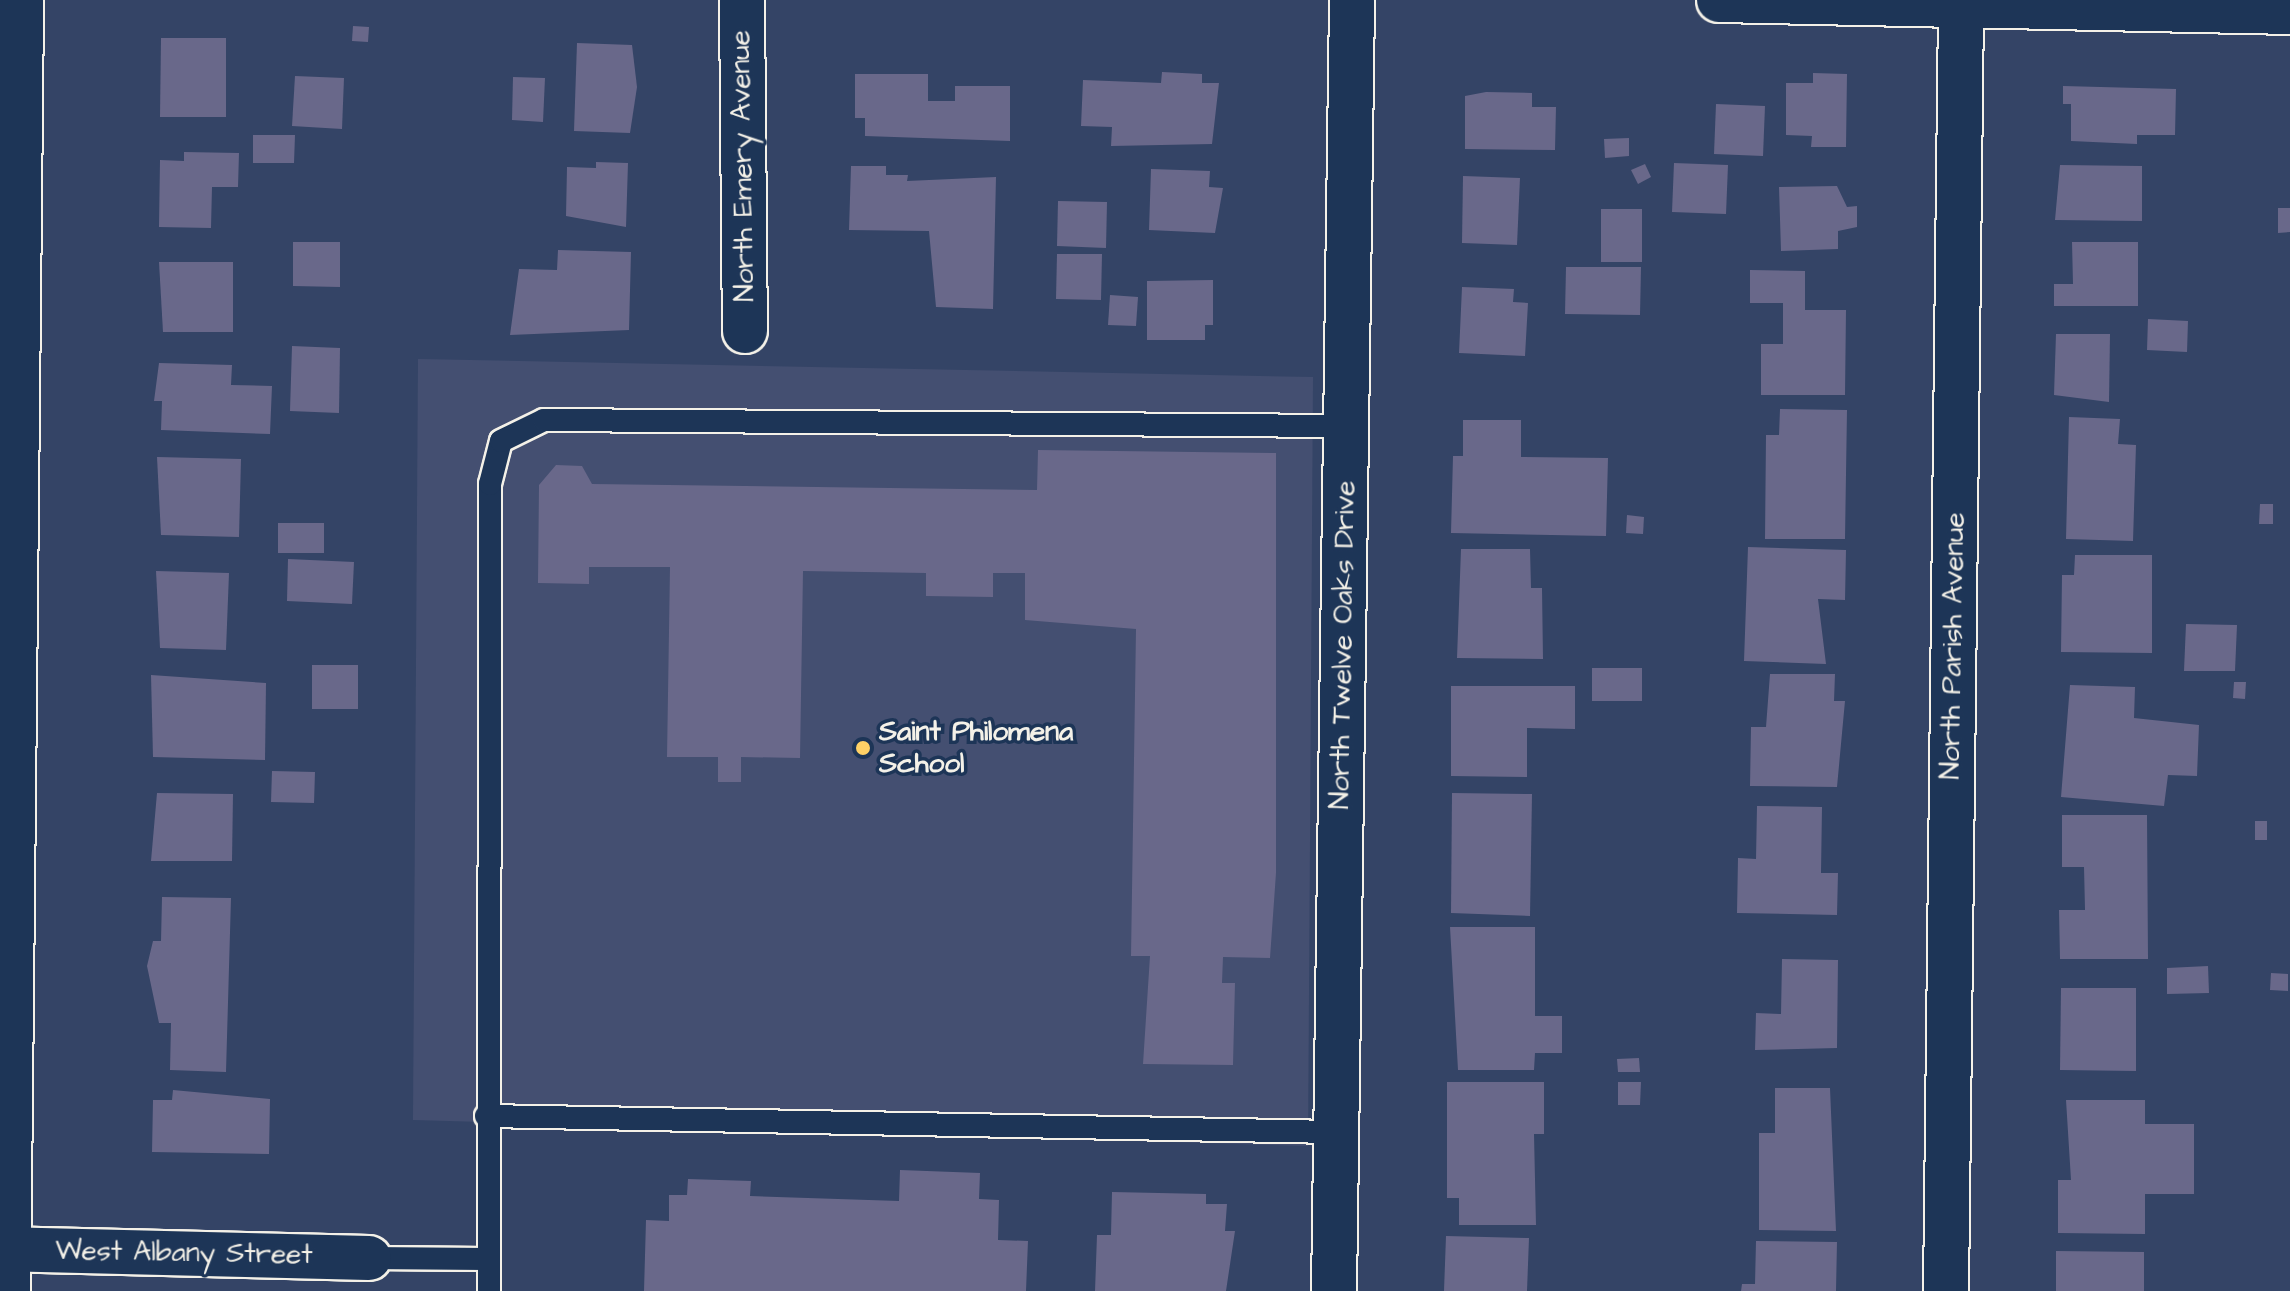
<!DOCTYPE html>
<html>
<head>
<meta charset="utf-8">
<style>
  body { margin:0 }
  #map { position:relative; width:2290px; height:1291px; overflow:hidden; background:#344466; font-family:"Architects Daughter",sans-serif }
  div>[style] { position:absolute }
  [style*='--x'] { left:calc(var(--x)*1px); top:calc(var(--y)*1px); width:calc(var(--w)*1px); rotate:calc(var(--a)*1deg) }
  .built>* { inset:0; background:#444f71 }
  .building>* { inset:0; background:#69688a }
  .roads { filter:drop-shadow(2px 0 #f4f1e8) drop-shadow(-2px 0 #f4f1e8) drop-shadow(0 2px #f4f1e8) drop-shadow(0 -2px #f4f1e8) }
  .service>* { height:22px; margin:-11px; padding:0 11px; transform-origin:11px; border-radius:11px; background:#1d3557 }
  .minor>* { height:44px; margin:-22px; padding:0 22px; transform-origin:22px; border-radius:22px; background:#1d3557 }
  .dots>* { width:22px; height:22px; translate:-50% -50%; box-sizing:border-box; border:4px solid #1d3557; border-radius:50% }
  span { translate:-50% -50%; white-space:nowrap; text-align:center; line-height:1.15; -webkit-text-stroke:7px #1d3557; paint-order:stroke }
  .street-label { font-size:28px; color:#f4f1e8 }
  .poi-label { font-size:28px; color:#f4f1e8; font-weight:700 }
  .left { translate:0 -50%; text-align:left }
</style>
</head>
<body>
<div id="map">
  <div class="built">
    <div style="clip-path:polygon(418px 359px,1313px 377px,1308px 1146px,413px 1120px)"></div>
  </div>
  <div class="building">
    <div style="clip-path:polygon(353px 26px,369px 27px,368px 42px,352px 41px)"></div>
    <div style="clip-path:polygon(161px 38px,226px 38px,226px 117px,160px 117px)"></div>
    <div style="clip-path:polygon(577px 43px,632px 45px,637px 87px,630px 133px,574px 131px)"></div>
    <div style="clip-path:polygon(1162px 72px,1202px 74px,1202px 83px,1219px 83px,1212px 144px,1111px 146px,1112px 127px,1081px 126px,1083px 80px,1161px 83px)"></div>
    <div style="clip-path:polygon(1813px 73px,1847px 74px,1846px 147px,1811px 147px,1812px 136px,1786px 135px,1786px 83px,1813px 83px)"></div>
    <div style="clip-path:polygon(855px 74px,928px 74px,928px 101px,955px 101px,955px 86px,1010px 86px,1010px 141px,865px 136px,865px 118px,855px 118px)"></div>
    <div style="clip-path:polygon(295px 76px,344px 78px,342px 129px,292px 126px)"></div>
    <div style="clip-path:polygon(513px 77px,545px 78px,543px 122px,512px 120px)"></div>
    <div style="clip-path:polygon(2063px 86px,2176px 89px,2175px 135px,2137px 135px,2137px 144px,2071px 141px,2071px 104px,2063px 104px)"></div>
    <div style="clip-path:polygon(1486px 92px,1532px 93px,1532px 107px,1556px 107px,1555px 150px,1465px 149px,1465px 96px)"></div>
    <div style="clip-path:polygon(1716px 104px,1765px 106px,1763px 156px,1714px 154px)"></div>
    <div style="clip-path:polygon(253px 135px,295px 135px,294px 163px,253px 163px)"></div>
    <div style="clip-path:polygon(1629px 138px,1629px 156px,1605px 158px,1604px 139px)"></div>
    <div style="clip-path:polygon(184px 152px,239px 153px,238px 187px,212px 187px,211px 228px,159px 227px,160px 160px,184px 161px)"></div>
    <div style="clip-path:polygon(596px 162px,628px 163px,626px 227px,566px 216px,567px 167px,596px 168px)"></div>
    <div style="clip-path:polygon(1674px 163px,1728px 165px,1726px 214px,1672px 212px)"></div>
    <div style="clip-path:polygon(1645px 164px,1651px 177px,1638px 184px,1631px 170px)"></div>
    <div style="clip-path:polygon(2060px 165px,2142px 166px,2142px 221px,2055px 220px)"></div>
    <div style="clip-path:polygon(851px 166px,886px 166px,886px 175px,908px 175px,907px 181px,996px 177px,993px 309px,936px 307px,929px 231px,849px 230px)"></div>
    <div style="clip-path:polygon(1151px 169px,1210px 171px,1209px 187px,1223px 188px,1215px 233px,1149px 230px)"></div>
    <div style="clip-path:polygon(1463px 176px,1520px 178px,1517px 245px,1462px 243px)"></div>
    <div style="clip-path:polygon(1837px 186px,1847px 207px,1857px 206px,1857px 227px,1838px 231px,1838px 249px,1781px 251px,1779px 187px)"></div>
    <div style="clip-path:polygon(1058px 201px,1107px 202px,1106px 248px,1057px 246px)"></div>
    <div style="clip-path:polygon(2278px 208px,2290px 208px,2290px 232px,2278px 233px)"></div>
    <div style="clip-path:polygon(1601px 209px,1642px 209px,1642px 262px,1601px 262px)"></div>
    <div style="clip-path:polygon(293px 242px,340px 242px,340px 287px,293px 286px)"></div>
    <div style="clip-path:polygon(2072px 242px,2138px 242px,2138px 306px,2054px 306px,2054px 284px,2073px 284px)"></div>
    <div style="clip-path:polygon(558px 250px,631px 252px,629px 330px,510px 335px,519px 269px,557px 270px)"></div>
    <div style="clip-path:polygon(1057px 254px,1102px 254px,1101px 300px,1056px 299px)"></div>
    <div style="clip-path:polygon(159px 262px,233px 262px,233px 332px,163px 332px)"></div>
    <div style="clip-path:polygon(1566px 267px,1641px 267px,1640px 315px,1565px 314px)"></div>
    <div style="clip-path:polygon(1750px 270px,1805px 271px,1805px 310px,1846px 310px,1845px 395px,1761px 395px,1761px 344px,1783px 344px,1783px 303px,1750px 303px)"></div>
    <div style="clip-path:polygon(1213px 280px,1213px 325px,1205px 325px,1205px 340px,1147px 340px,1147px 281px)"></div>
    <div style="clip-path:polygon(1462px 287px,1514px 289px,1513px 302px,1528px 303px,1525px 356px,1459px 353px)"></div>
    <div style="clip-path:polygon(1110px 295px,1138px 297px,1136px 326px,1108px 325px)"></div>
    <div style="clip-path:polygon(2148px 319px,2188px 321px,2187px 352px,2147px 350px)"></div>
    <div style="clip-path:polygon(2056px 334px,2110px 334px,2109px 402px,2054px 395px)"></div>
    <div style="clip-path:polygon(292px 346px,340px 348px,339px 413px,290px 411px)"></div>
    <div style="clip-path:polygon(159px 363px,232px 365px,231px 385px,272px 386px,270px 434px,161px 430px,162px 401px,154px 401px)"></div>
    <div style="clip-path:polygon(1780px 409px,1847px 410px,1845px 539px,1765px 539px,1766px 435px,1779px 435px)"></div>
    <div style="clip-path:polygon(2069px 417px,2120px 419px,2118px 444px,2136px 445px,2133px 541px,2066px 539px)"></div>
    <div style="clip-path:polygon(1463px 420px,1521px 420px,1521px 457px,1608px 458px,1606px 536px,1451px 533px,1453px 456px,1463px 456px)"></div>
    <div style="clip-path:polygon(1038px 450px,1276px 453px,1276px 873px,1270px 958px,1223px 957px,1222px 983px,1235px 983px,1233px 1065px,1143px 1064px,1150px 956px,1131px 956px,1136px 629px,1025px 620px,1025px 573px,993px 573px,993px 597px,926px 596px,926px 573px,803px 571px,800px 758px,741px 757px,741px 782px,718px 782px,718px 757px,667px 757px,670px 567px,589px 567px,589px 584px,538px 583px,539px 485px,556px 465px,582px 466px,592px 484px,1037px 490px)"></div>
    <div style="clip-path:polygon(157px 457px,241px 459px,239px 537px,161px 535px)"></div>
    <div style="clip-path:polygon(2260px 504px,2273px 504px,2273px 524px,2259px 524px)"></div>
    <div style="clip-path:polygon(1627px 515px,1644px 517px,1643px 534px,1626px 533px)"></div>
    <div style="clip-path:polygon(278px 523px,324px 523px,324px 553px,278px 553px)"></div>
    <div style="clip-path:polygon(1748px 547px,1846px 550px,1845px 600px,1818px 599px,1826px 664px,1744px 661px)"></div>
    <div style="clip-path:polygon(1461px 549px,1530px 549px,1531px 588px,1542px 588px,1543px 659px,1457px 658px)"></div>
    <div style="clip-path:polygon(2075px 555px,2152px 555px,2152px 653px,2061px 652px,2062px 575px,2074px 575px)"></div>
    <div style="clip-path:polygon(288px 559px,354px 562px,352px 604px,287px 601px)"></div>
    <div style="clip-path:polygon(156px 571px,229px 573px,226px 650px,160px 648px)"></div>
    <div style="clip-path:polygon(2186px 624px,2237px 625px,2235px 671px,2184px 671px)"></div>
    <div style="clip-path:polygon(312px 665px,358px 665px,358px 709px,312px 709px)"></div>
    <div style="clip-path:polygon(1592px 668px,1642px 668px,1642px 701px,1592px 701px)"></div>
    <div style="clip-path:polygon(1770px 674px,1835px 674px,1834px 701px,1845px 701px,1837px 787px,1750px 786px,1751px 727px,1766px 727px)"></div>
    <div style="clip-path:polygon(151px 675px,266px 683px,265px 760px,153px 757px)"></div>
    <div style="clip-path:polygon(2234px 682px,2246px 682px,2245px 699px,2233px 698px)"></div>
    <div style="clip-path:polygon(2070px 685px,2135px 687px,2134px 718px,2199px 725px,2197px 776px,2168px 775px,2164px 806px,2061px 797px)"></div>
    <div style="clip-path:polygon(1451px 686px,1575px 686px,1575px 729px,1527px 728px,1527px 777px,1451px 776px)"></div>
    <div style="clip-path:polygon(272px 771px,315px 772px,314px 803px,271px 802px)"></div>
    <div style="clip-path:polygon(157px 793px,233px 794px,232px 861px,151px 861px)"></div>
    <div style="clip-path:polygon(1452px 793px,1532px 794px,1530px 916px,1451px 913px)"></div>
    <div style="clip-path:polygon(1757px 806px,1822px 807px,1821px 873px,1838px 873px,1837px 915px,1737px 913px,1738px 858px,1756px 859px)"></div>
    <div style="clip-path:polygon(2062px 815px,2147px 815px,2148px 959px,2060px 959px,2059px 910px,2085px 910px,2084px 867px,2062px 867px)"></div>
    <div style="clip-path:polygon(2255px 821px,2267px 821px,2267px 840px,2255px 840px)"></div>
    <div style="clip-path:polygon(162px 897px,231px 898px,226px 1072px,170px 1070px,171px 1023px,159px 1023px,147px 966px,153px 941px,161px 941px)"></div>
    <div style="clip-path:polygon(1450px 927px,1535px 927px,1535px 1016px,1562px 1016px,1562px 1053px,1535px 1053px,1534px 1070px,1458px 1070px)"></div>
    <div style="clip-path:polygon(1782px 959px,1838px 960px,1837px 1048px,1755px 1050px,1756px 1013px,1781px 1014px)"></div>
    <div style="clip-path:polygon(2208px 966px,2209px 993px,2167px 994px,2167px 968px)"></div>
    <div style="clip-path:polygon(2271px 973px,2288px 974px,2288px 991px,2270px 990px)"></div>
    <div style="clip-path:polygon(2061px 988px,2136px 988px,2136px 1071px,2060px 1070px)"></div>
    <div style="clip-path:polygon(1639px 1058px,1640px 1072px,1618px 1072px,1617px 1059px)"></div>
    <div style="clip-path:polygon(1447px 1082px,1544px 1082px,1544px 1134px,1534px 1134px,1536px 1225px,1459px 1225px,1459px 1198px,1447px 1198px)"></div>
    <div style="clip-path:polygon(1618px 1082px,1641px 1082px,1640px 1105px,1618px 1105px)"></div>
    <div style="clip-path:polygon(1775px 1088px,1830px 1088px,1836px 1231px,1759px 1230px,1759px 1133px,1775px 1133px)"></div>
    <div style="clip-path:polygon(173px 1090px,270px 1099px,269px 1154px,152px 1152px,153px 1100px,172px 1100px)"></div>
    <div style="clip-path:polygon(2066px 1100px,2145px 1100px,2145px 1124px,2194px 1124px,2194px 1194px,2145px 1194px,2145px 1234px,2058px 1233px,2058px 1180px,2071px 1180px)"></div>
    <div style="clip-path:polygon(900px 1170px,980px 1173px,979px 1199px,999px 1200px,998px 1240px,1028px 1241px,1026px 1291px,644px 1291px,646px 1220px,669px 1221px,669px 1195px,687px 1195px,688px 1179px,751px 1181px,750px 1196px,899px 1201px)"></div>
    <div style="clip-path:polygon(1112px 1192px,1206px 1194px,1206px 1204px,1227px 1204px,1225px 1231px,1235px 1231px,1226px 1291px,1095px 1291px,1097px 1235px,1111px 1235px)"></div>
    <div style="clip-path:polygon(1446px 1236px,1529px 1238px,1527px 1291px,1444px 1291px)"></div>
    <div style="clip-path:polygon(1756px 1241px,1837px 1242px,1836px 1291px,1741px 1291px,1742px 1284px,1755px 1284px)"></div>
    <div style="clip-path:polygon(2056px 1251px,2144px 1252px,2144px 1291px,2056px 1291px)"></div>
  </div>
  <div class="roads">
    <div class="service">
      <div style="--x:486;--y:1116;--w:850;--a:1.08"></div>
      <div style="--x:369;--y:1258;--w:117;--a:0.5"></div>
      <div style="--x:489;--y:1291;--w:807;--a:-89.93"></div>
      <div style="--x:490;--y:484;--w:44;--a:-75.7"></div>
      <div style="--x:501;--y:441;--w:48;--a:-26"></div>
      <div style="--x:544;--y:420;--w:802;--a:0.43"></div>
    </div>
    <div class="minor">
      <div style="--x:742;--y:0;--w:331;--a:89.5"></div>
      <div style="--x:1719;--y:0;--w:571;--a:1.2"></div>
      <div style="--x:0;--y:1249;--w:369;--a:1.4"></div>
      <div style="--x:8;--y:1291;--w:1291;--a:-89.42"></div>
      <div style="--x:1334;--y:1291;--w:1291;--a:-89.2"></div>
      <div style="--x:1946;--y:1291;--w:1291;--a:-89.33"></div>
    </div>
  </div>
  <div class="dots">
    <div style="left:863px;top:748px;background:#ffd166"></div>
  </div>
  <div class="street-label">
    <span style="left:743px;top:166px;rotate:-91deg">North Emery Avenue</span>
    <span style="left:1343px;top:645px;rotate:-89deg">North Twelve Oaks Drive</span>
    <span style="left:1953px;top:646px;rotate:-89deg">North Parish Avenue</span>
    <span style="left:184px;top:1253px;rotate:1deg">West Albany Street</span>
  </div>
  <div class="poi-label">
    <span class="left" style="left:879px;top:748px">Saint Philomena<br>School</span>
  </div>
</div>
</body>
</html>
